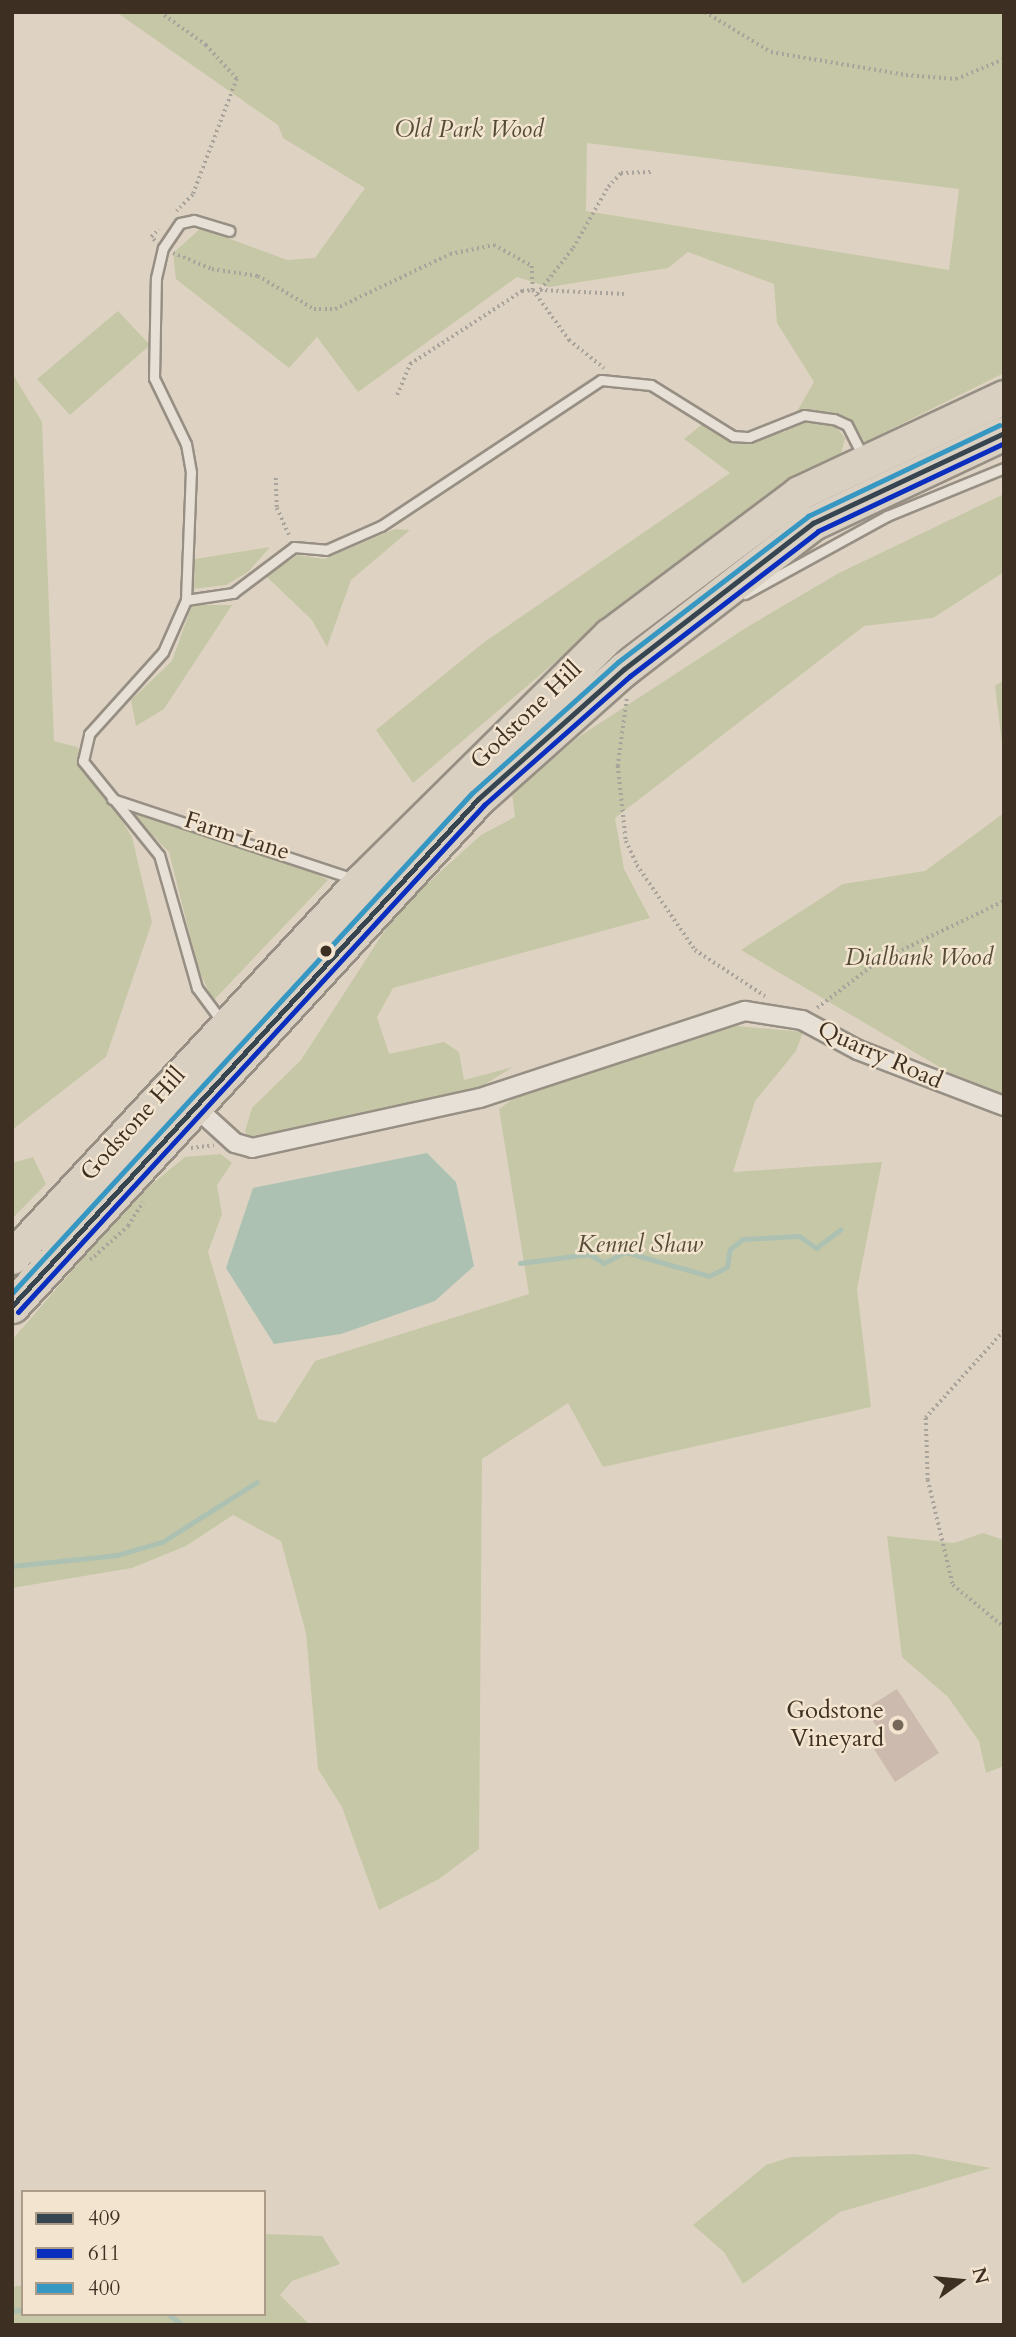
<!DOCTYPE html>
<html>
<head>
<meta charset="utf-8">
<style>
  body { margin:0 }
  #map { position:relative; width:1016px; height:2337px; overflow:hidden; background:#ded3c2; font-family:Cardo,serif }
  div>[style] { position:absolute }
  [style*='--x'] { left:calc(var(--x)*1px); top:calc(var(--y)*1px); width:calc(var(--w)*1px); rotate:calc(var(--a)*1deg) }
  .green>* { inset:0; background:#c6c7a6 }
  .water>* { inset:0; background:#adc1b3 }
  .stream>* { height:5px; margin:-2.5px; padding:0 2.5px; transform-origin:2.5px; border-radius:2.5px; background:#adc1b3 }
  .building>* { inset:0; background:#cbbaad }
  .path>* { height:3.5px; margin-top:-1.75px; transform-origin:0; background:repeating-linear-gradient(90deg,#a8a39b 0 2px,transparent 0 5.5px) }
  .roads { filter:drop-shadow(2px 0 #978f84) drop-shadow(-2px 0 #978f84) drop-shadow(0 2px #978f84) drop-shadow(0 -2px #978f84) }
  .lane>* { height:9px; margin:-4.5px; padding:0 4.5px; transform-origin:4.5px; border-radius:4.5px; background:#e6e0d6 }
  .street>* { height:18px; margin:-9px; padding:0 9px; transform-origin:9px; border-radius:9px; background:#e6e0d6 }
  .highway>* { height:33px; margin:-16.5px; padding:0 16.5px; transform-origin:16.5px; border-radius:16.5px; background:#d9d0c2 }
  .bus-1>* { height:5px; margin:-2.5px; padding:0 2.5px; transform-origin:2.5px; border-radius:2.5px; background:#36454f }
  .bus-2>* { height:5px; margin:-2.5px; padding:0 2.5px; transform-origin:2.5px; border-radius:2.5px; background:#0a2ebe }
  .bus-3>* { height:5px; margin:-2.5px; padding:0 2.5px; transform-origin:2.5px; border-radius:2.5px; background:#3697c2 }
  .dots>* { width:19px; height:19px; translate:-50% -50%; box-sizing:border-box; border:4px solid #f2e4cf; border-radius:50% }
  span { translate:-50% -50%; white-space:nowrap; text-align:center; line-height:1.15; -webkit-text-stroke:5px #f2e4cf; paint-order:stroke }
  .park-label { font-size:24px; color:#554c37; font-style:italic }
  .street-label { font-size:24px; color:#3d2f21 }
  .poi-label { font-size:24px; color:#3d2f21 }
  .right { translate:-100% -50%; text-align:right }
  .frame { position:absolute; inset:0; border:14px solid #3d2f21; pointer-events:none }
  .legend { position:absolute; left:21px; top:2190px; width:245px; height:126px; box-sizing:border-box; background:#f2e4cf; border:2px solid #aa9c89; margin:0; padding:9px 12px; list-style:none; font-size:21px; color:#3d2f21 }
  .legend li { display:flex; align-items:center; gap:14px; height:35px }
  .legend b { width:35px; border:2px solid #aa9c89 }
  .north { position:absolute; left:925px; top:2246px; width:70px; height:70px; -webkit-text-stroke:5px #f2e4cf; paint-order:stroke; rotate:75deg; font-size:19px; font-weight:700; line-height:28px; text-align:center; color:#3d2f21 }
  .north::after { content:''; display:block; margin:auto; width:24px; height:32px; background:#3d2f21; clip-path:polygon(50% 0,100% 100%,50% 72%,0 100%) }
</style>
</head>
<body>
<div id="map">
  <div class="green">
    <div style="clip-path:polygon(evenodd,116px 12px,1004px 12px,1004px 373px,865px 442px,850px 419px,835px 426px,845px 438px,839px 463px,586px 636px,413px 783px,376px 730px,483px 643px,730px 473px,684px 439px,706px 421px,749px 437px,785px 432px,814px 382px,777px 323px,774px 284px,688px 252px,668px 268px,549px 287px,517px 277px,358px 392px,317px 337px,289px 368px,176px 279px,173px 253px,201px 228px,287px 260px,315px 258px,365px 188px,283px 138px,278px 125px,116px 12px,587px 143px,959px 189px,949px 270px,586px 211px,587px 143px)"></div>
    <div style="clip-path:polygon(118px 311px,150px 345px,70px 415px,37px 379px)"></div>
    <div style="clip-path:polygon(12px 373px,42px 422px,54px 741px,77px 747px,132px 837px,152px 922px,106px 1057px,12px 1130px)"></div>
    <div style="clip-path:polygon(1004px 494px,1004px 572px,933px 618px,864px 626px,615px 818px,624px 869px,650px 918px,393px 988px,377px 1017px,389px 1054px,444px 1042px,459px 1052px,464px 1080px,513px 1067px,476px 1090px,251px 1143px,245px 1131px,252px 1108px,301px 1060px,398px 910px,481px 835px,515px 817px,512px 793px,580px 736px,749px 626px,839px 573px)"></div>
    <div style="clip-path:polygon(395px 529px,410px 530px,351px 580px,327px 647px,312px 620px,266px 576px,298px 555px,324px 559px)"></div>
    <div style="clip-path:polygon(270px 547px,248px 572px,226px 585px,192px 589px,195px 559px)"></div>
    <div style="clip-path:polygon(192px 605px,232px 605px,164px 709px,136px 726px,131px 700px,172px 661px)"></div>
    <div style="clip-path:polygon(1004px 680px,1004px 760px,995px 686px)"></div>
    <div style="clip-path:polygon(127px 810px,315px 873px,328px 880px,213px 1001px,198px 968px,169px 852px)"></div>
    <div style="clip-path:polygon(1004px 813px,1004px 1105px,741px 950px,843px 884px,925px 871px)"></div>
    <div style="clip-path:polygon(736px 1026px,803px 1032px,796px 1051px,755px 1101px,733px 1172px,882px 1162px,857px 1289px,871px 1407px,603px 1467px,568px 1403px,482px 1459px,479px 1849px,439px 1879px,379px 1910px,342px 1807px,318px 1769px,306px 1633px,281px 1541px,233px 1515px,186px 1546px,132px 1568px,12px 1588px,12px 1340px,135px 1198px,185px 1157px,221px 1154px,232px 1163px,217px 1185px,222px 1214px,208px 1252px,258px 1419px,276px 1423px,315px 1361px,529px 1294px,499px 1109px,525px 1090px)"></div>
    <div style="clip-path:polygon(33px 1157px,46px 1184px,12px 1219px,12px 1163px)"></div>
    <div style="clip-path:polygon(983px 1533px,1004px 1540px,1004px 1766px,986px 1773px,979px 1741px,948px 1697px,902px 1657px,887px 1536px,954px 1543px)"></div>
    <div style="clip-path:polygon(915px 2154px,991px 2168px,840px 2212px,743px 2284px,724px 2252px,693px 2225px,766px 2165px,791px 2157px)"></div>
    <div style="clip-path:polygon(264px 2234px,322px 2236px,340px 2264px,292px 2281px,280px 2295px,310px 2325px,12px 2325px,12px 2287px,23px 2285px,23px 2314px,264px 2314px)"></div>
  </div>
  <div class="water">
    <div style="clip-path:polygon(427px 1153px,456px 1182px,474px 1266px,435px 1301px,341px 1334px,274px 1344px,226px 1268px,253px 1188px)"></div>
  </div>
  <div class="stream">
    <div style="--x:520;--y:1263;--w:70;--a:-7.4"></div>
    <div style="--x:589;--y:1254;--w:17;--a:31"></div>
    <div style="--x:604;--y:1263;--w:24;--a:-28"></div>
    <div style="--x:625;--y:1252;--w:87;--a:15.9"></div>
    <div style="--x:709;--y:1276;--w:20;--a:-27"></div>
    <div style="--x:727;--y:1267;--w:18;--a:-81"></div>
    <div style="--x:730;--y:1249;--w:16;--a:-38"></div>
    <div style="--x:743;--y:1239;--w:56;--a:-3.1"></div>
    <div style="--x:799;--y:1236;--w:21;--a:35"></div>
    <div style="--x:816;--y:1248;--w:31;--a:-37"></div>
    <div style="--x:12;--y:1566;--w:106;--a:-6"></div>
    <div style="--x:117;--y:1555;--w:47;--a:-16.1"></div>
    <div style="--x:162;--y:1542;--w:112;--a:-32.3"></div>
    <div style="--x:12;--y:2311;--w:11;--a:-5"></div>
    <div style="--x:168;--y:2314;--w:18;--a:38"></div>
  </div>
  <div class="building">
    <div style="clip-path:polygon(897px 1689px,939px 1753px,895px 1782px,874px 1749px,886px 1741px,865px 1709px)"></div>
  </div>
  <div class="path">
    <div style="--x:160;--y:12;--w:57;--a:35.7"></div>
    <div style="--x:206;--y:45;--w:46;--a:47.6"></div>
    <div style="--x:237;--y:79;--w:124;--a:110.8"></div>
    <div style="--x:193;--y:195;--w:23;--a:135"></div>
    <div style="--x:705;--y:12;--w:77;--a:31.2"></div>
    <div style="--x:771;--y:52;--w:137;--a:9.7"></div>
    <div style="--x:906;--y:75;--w:50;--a:4.6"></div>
    <div style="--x:956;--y:79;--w:52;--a:-22.6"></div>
    <div style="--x:155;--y:241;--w:6;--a:-135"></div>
    <div style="--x:151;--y:237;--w:11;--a:-45"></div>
    <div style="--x:173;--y:253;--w:42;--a:22.3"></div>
    <div style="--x:212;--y:269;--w:47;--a:8.7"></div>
    <div style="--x:258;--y:276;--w:65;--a:30.5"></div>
    <div style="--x:314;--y:309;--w:21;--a:0"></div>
    <div style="--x:335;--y:309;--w:127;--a:-25.6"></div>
    <div style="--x:450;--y:254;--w:45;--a:-11.6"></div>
    <div style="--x:494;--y:245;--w:43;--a:28.9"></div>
    <div style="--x:532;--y:266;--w:24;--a:88"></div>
    <div style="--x:540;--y:290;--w:84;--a:2.7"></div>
    <div style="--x:537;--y:294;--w:58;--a:-52"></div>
    <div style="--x:573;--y:248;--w:70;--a:-60.2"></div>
    <div style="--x:608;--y:187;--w:19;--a:-47"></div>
    <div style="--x:621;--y:173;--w:31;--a:-2"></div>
    <div style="--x:397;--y:395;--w:34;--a:-67"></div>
    <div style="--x:410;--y:364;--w:134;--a:-33.1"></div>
    <div style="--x:522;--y:291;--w:11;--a:-5"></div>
    <div style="--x:533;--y:290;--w:62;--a:54.2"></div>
    <div style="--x:569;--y:340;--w:45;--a:38.7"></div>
    <div style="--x:276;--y:478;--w:30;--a:88"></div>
    <div style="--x:277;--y:508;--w:30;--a:66"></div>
    <div style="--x:627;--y:699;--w:68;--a:97.7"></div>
    <div style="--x:618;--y:766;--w:75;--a:83.9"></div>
    <div style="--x:626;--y:841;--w:26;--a:65"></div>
    <div style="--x:637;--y:865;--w:103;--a:55.7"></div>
    <div style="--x:695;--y:950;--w:84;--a:33.3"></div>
    <div style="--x:817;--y:1008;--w:76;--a:-37.5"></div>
    <div style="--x:877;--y:962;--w:141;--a:-25.7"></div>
    <div style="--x:191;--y:1148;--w:23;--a:-7"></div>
    <div style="--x:90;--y:1260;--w:51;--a:-41.8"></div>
    <div style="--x:128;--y:1226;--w:28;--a:-58"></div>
    <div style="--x:1004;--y:1331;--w:117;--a:131.9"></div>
    <div style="--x:926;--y:1418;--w:62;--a:88.2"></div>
    <div style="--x:928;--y:1480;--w:108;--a:76.6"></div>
    <div style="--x:953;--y:1585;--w:66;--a:39.5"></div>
  </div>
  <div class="roads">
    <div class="lane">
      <div style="--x:745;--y:594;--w:162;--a:-28.8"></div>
      <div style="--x:887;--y:516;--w:126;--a:-22.3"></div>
      <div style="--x:186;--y:600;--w:128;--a:-87.8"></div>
      <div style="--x:191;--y:472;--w:28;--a:-100"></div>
      <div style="--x:186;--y:444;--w:73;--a:-115.9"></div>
      <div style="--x:154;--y:378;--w:100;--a:-88.9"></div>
      <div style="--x:156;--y:278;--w:31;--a:-77"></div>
      <div style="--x:163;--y:248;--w:30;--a:-56"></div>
      <div style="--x:180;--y:223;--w:14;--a:-12"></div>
      <div style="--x:194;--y:220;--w:37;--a:17"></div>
      <div style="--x:112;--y:799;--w:255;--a:18.3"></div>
      <div style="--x:223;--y:1023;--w:44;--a:-126.6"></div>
      <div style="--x:197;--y:988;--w:138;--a:-105.9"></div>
      <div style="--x:159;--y:855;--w:121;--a:-129"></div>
      <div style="--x:83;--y:761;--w:28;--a:-77"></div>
      <div style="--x:89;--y:734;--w:110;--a:-47.9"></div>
      <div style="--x:163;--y:652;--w:57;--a:-66.1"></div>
      <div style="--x:186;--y:600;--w:48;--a:-8.5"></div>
      <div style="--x:233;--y:593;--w:76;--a:-37"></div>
      <div style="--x:294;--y:547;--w:32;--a:5"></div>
      <div style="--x:326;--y:550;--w:60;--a:-23.6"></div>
      <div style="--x:381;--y:526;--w:264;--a:-33.6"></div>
      <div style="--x:601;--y:380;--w:50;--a:5.7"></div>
      <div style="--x:651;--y:385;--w:97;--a:31.9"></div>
      <div style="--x:733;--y:436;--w:16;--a:4"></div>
      <div style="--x:749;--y:437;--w:59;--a:-21.8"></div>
      <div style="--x:804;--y:415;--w:30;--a:8"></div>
      <div style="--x:834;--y:419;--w:14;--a:25"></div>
      <div style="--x:847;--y:425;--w:36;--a:63"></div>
    </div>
    <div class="street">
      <div style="--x:192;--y:1104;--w:58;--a:42.2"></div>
      <div style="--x:235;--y:1143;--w:18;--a:16"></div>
      <div style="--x:252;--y:1148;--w:233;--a:-12.4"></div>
      <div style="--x:480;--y:1098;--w:279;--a:-18.2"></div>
      <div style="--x:745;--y:1011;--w:58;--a:9"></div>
      <div style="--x:802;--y:1020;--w:64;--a:28.2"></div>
      <div style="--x:858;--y:1050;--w:156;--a:21"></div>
    </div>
    <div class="highway">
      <div style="--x:12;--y:1257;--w:513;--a:-47.13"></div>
      <div style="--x:361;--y:881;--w:350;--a:-44.7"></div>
      <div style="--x:610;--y:635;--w:236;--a:-36.9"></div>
      <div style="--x:799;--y:493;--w:226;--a:-25.1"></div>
      <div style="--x:12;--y:1306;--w:689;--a:-47.41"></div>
      <div style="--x:478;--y:799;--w:195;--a:-41.7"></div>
      <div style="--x:624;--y:669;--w:239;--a:-37.7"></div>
      <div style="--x:813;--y:523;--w:211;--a:-25.2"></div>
    </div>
  </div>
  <div class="bus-1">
    <div style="--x:12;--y:1306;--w:689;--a:-47.41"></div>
    <div style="--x:478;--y:799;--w:195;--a:-41.7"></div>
    <div style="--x:624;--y:669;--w:239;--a:-37.7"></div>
    <div style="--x:813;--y:523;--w:211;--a:-25.2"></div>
  </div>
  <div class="bus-2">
    <div style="--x:18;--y:1312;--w:689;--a:-47.41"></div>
    <div style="--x:484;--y:805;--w:195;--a:-41.5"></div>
    <div style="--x:630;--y:676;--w:237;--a:-37.6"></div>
    <div style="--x:818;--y:531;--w:206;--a:-25.3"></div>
  </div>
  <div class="bus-3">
    <div style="--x:12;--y:1293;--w:679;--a:-47.39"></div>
    <div style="--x:472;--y:793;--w:196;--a:-41.9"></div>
    <div style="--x:618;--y:662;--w:240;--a:-37.5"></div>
    <div style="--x:808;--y:516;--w:212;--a:-25.4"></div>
  </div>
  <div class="dots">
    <div style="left:326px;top:951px;background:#3d2f21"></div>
    <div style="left:898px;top:1725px;background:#756859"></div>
  </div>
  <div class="park-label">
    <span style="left:469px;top:130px">Old Park Wood</span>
    <span style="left:919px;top:958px">Dialbank Wood</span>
    <span style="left:640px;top:1245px">Kennel Shaw</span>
  </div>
  <div class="street-label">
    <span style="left:526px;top:715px;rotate:-44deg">Godstone Hill</span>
    <span style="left:237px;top:836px;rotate:18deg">Farm Lane</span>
    <span style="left:880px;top:1055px;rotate:24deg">Quarry Road</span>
    <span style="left:133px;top:1124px;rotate:-48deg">Godstone Hill</span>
  </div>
  <div class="poi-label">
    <span class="right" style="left:884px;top:1725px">Godstone<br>Vineyard</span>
  </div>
  <div class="frame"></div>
  <ul class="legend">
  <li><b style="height:9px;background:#36454f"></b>409</li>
  <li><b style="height:9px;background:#0a2ebe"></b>611</li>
  <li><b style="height:9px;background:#3697c2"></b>400</li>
  </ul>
  <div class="north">N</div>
</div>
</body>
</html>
